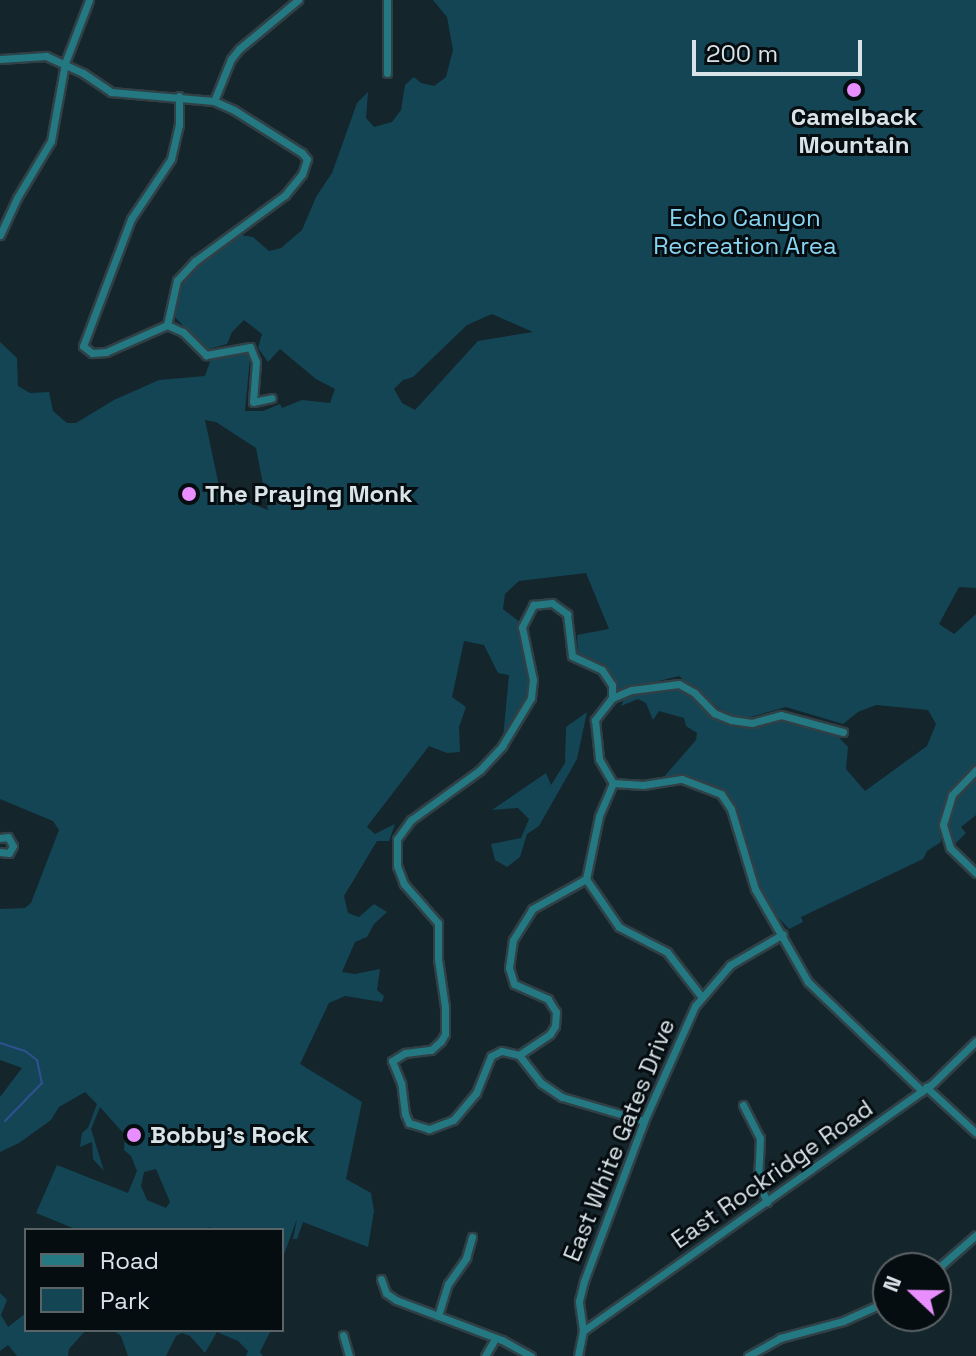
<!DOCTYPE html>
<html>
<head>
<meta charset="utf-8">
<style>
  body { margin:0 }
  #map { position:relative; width:976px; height:1356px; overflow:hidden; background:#14252c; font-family:"Space Grotesk",sans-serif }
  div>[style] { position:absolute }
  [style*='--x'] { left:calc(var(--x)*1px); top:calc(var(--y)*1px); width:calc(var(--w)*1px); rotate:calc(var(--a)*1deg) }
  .green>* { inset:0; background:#144555 }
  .stream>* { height:2px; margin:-1px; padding:0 1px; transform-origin:1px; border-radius:1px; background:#2f5192 }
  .roads { filter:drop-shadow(2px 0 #304046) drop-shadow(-2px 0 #304046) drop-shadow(0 2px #304046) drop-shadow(0 -2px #304046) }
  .minor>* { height:7px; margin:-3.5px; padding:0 3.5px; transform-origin:3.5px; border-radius:3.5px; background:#237881 }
  .dots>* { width:22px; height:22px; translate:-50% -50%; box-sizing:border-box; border:4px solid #060d10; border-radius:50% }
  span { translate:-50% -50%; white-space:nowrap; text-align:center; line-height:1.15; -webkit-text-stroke:6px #060d10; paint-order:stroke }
  .poi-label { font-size:24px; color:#d9e4e8; font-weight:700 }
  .left { translate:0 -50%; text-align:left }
  .park-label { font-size:24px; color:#88d5f3 }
  .street-label { font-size:24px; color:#d9e4e8 }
  .legend { position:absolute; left:24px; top:1228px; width:260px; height:104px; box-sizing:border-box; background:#060d10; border:2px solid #5a6366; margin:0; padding:10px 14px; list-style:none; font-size:24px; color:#d9e4e8 }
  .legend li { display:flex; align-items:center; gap:16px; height:40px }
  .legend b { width:40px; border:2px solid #5a6366 }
  .north { position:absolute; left:872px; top:1252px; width:80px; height:80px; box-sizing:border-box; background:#060d10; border:2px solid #5a6366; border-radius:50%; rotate:292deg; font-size:22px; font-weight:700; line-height:32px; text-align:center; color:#d9e4e8 }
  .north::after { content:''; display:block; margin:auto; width:28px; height:36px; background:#e88eff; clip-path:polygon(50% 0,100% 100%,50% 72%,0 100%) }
  .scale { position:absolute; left:692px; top:40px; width:170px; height:36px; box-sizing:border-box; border:4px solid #d9e4e8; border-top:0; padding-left:10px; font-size:24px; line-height:28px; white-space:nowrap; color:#d9e4e8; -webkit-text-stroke:6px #060d10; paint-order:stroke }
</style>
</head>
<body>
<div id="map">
  <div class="green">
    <div style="clip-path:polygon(evenodd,433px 0,976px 0,976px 588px,959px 587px,939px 624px,954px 634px,976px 614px,976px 767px,947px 798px,940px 824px,941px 842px,927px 851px,923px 859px,801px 917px,803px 922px,789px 929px,763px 901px,738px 833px,731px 801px,724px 790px,688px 777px,663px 778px,696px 740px,697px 733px,686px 726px,684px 718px,659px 711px,653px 720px,646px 703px,638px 699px,621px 706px,624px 699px,632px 692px,675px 686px,691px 693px,727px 721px,755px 728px,774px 719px,831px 729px,848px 747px,846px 769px,865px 791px,927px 746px,936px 724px,928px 710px,876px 705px,858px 712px,843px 724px,786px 707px,747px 718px,730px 717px,679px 676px,618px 691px,609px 671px,578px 655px,577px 635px,609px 629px,586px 573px,519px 581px,505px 594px,503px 609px,521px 623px,531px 688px,503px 738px,509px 675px,498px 673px,484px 645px,464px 641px,452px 697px,466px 707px,459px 727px,460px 752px,447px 753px,429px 746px,369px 824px,367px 827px,375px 834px,395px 824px,389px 841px,377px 841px,344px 896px,348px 913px,359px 917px,374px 904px,387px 912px,374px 924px,367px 937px,355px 942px,342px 972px,355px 974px,380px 969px,377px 990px,384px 996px,382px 1002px,345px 996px,329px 1003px,300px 1064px,362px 1102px,346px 1179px,371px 1193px,374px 1211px,368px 1247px,303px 1222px,297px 1239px,293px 1239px,297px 1219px,283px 1257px,282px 1230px,217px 1230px,209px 1227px,208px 1230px,78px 1230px,36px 1213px,57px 1165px,128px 1193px,137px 1171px,131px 1156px,124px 1150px,125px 1135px,100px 1107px,91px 1129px,104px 1171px,93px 1159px,92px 1142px,80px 1147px,82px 1133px,88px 1128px,97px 1104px,85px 1092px,59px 1107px,51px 1120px,19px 1143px,0 1152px,0 1097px,22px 1068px,0 1060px,0 909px,25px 908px,31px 903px,59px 830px,53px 821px,0 799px,0 342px,17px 358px,18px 386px,30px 393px,49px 392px,53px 411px,67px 423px,76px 423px,114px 400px,159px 380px,205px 376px,211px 359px,246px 351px,250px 358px,245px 411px,263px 411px,280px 404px,282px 408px,302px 400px,330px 403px,335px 389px,316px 379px,280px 349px,268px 362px,258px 348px,262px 334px,244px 320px,232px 332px,227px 344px,205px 350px,175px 317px,178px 296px,187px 274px,241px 235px,253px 237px,269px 251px,281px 248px,302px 230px,316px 197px,332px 173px,357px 103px,368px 92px,366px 118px,374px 127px,392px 122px,401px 110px,405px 85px,414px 77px,421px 83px,434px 86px,446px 77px,453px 50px,447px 17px,433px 0,492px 314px,533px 332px,478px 341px,415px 410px,402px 403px,394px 389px,403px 380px,413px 377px,467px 325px,492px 314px,433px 0,205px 420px,216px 422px,256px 448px,268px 510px,226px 494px,219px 486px,205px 420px,433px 0,156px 1169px,170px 1202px,166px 1208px,147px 1200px,141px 1186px,144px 1172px,156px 1169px)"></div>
    <div style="clip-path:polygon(587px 712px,577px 759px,539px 826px,527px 834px,520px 857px,507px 867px,495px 860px,491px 844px,521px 838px,529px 819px,518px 808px,492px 810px,546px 773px,551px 785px,565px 763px,566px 727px)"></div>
    <div style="clip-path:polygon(976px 774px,976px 815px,961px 827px,966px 833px,952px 847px,947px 819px,954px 797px)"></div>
    <div style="clip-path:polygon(0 1293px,7px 1300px,1px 1315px,8px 1327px,26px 1313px,26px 1330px,86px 1330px,69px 1349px,68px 1356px,17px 1356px,8px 1345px,0 1351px)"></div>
    <div style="clip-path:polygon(113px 1330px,225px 1332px,271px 1330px,260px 1352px,263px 1356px,246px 1356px,248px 1351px,238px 1341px,217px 1332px,205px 1353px,190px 1336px,182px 1333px,176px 1336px,166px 1356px,128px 1356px,121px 1336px)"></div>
  </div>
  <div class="stream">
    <div style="--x:0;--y:1043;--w:26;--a:18"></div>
    <div style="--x:25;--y:1051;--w:15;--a:37"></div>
    <div style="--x:37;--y:1060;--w:24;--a:78"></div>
    <div style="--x:42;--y:1083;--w:53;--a:134.2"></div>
  </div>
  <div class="roads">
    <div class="minor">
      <div style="--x:0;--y:59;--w:46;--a:-3.7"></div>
      <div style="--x:46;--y:56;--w:41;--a:24.7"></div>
      <div style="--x:83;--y:73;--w:34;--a:34"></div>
      <div style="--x:111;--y:92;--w:103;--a:5"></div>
      <div style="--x:214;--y:101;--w:22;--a:24"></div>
      <div style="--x:234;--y:110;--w:80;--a:32.3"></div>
      <div style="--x:302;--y:153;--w:8;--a:50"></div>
      <div style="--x:307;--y:159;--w:16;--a:108"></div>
      <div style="--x:302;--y:174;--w:27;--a:129"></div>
      <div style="--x:285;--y:195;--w:112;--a:143.7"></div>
      <div style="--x:195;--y:261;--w:26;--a:133"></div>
      <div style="--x:177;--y:280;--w:46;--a:102.5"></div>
      <div style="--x:167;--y:325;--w:17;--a:24"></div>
      <div style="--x:183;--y:332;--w:33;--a:45"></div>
      <div style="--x:206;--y:355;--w:45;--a:-10.3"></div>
      <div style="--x:250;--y:347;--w:16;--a:68"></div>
      <div style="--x:256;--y:362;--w:40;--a:94.3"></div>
      <div style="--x:253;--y:402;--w:19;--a:-12"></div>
      <div style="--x:387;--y:73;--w:73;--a:-90"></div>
      <div style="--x:214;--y:101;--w:45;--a:-68"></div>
      <div style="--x:231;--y:59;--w:13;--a:-51"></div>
      <div style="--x:239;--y:49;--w:77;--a:-39.7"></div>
      <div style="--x:0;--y:235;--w:41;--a:-65.3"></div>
      <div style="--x:17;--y:198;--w:66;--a:-59.2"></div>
      <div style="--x:51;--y:141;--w:79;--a:-79.8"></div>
      <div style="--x:65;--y:63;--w:67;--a:-69.1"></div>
      <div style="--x:167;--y:325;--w:67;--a:156.1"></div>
      <div style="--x:106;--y:352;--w:14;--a:176"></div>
      <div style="--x:92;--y:353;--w:11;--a:-142"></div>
      <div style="--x:83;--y:346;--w:136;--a:-69.3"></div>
      <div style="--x:131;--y:219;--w:72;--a:-56.3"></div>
      <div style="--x:171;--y:159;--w:35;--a:-77"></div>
      <div style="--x:179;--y:125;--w:29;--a:-90"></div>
      <div style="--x:843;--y:732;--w:64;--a:-164.7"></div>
      <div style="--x:781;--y:715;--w:30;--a:165"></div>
      <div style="--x:752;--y:723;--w:21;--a:-172"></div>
      <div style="--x:731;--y:720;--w:18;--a:-158"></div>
      <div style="--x:714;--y:713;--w:28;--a:-134"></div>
      <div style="--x:695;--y:693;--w:18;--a:-151"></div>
      <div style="--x:679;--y:684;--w:48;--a:172.9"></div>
      <div style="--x:631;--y:690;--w:21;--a:157"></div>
      <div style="--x:612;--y:698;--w:28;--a:128"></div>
      <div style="--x:595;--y:720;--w:39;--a:84"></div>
      <div style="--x:599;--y:759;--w:28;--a:60"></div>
      <div style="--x:613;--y:783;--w:30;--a:4"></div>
      <div style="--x:643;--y:785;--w:39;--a:-9"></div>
      <div style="--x:682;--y:779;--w:42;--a:21"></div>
      <div style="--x:721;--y:794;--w:18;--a:56"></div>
      <div style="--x:731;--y:809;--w:84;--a:73.3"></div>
      <div style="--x:755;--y:889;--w:107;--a:60.3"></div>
      <div style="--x:808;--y:982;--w:158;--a:43.7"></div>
      <div style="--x:976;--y:770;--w:35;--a:134"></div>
      <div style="--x:952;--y:795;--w:31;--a:107"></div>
      <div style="--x:943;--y:825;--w:24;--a:73"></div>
      <div style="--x:950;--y:848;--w:36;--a:44"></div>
      <div style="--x:0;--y:838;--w:8;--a:-7"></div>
      <div style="--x:8;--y:837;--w:10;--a:61"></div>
      <div style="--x:13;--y:846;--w:8;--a:120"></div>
      <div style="--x:9;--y:853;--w:9;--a:-174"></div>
      <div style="--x:586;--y:879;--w:58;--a:55.5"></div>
      <div style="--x:619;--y:927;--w:54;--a:27.5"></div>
      <div style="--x:667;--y:952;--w:56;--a:52.3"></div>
      <div style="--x:519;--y:1055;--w:18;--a:-167"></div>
      <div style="--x:501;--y:1051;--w:11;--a:153"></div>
      <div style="--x:491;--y:1056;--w:40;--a:112"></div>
      <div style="--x:476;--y:1093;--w:35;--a:130"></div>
      <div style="--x:453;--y:1120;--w:26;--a:159"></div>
      <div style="--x:429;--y:1129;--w:21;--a:-163"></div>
      <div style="--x:409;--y:1123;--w:10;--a:-114"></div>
      <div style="--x:405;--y:1114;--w:31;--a:-97"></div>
      <div style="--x:401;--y:1083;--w:24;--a:-112"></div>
      <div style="--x:392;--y:1061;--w:15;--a:-32"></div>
      <div style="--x:405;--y:1053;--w:26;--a:-7"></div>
      <div style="--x:431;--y:1050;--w:13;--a:-42"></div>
      <div style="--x:441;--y:1041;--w:8;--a:-60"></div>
      <div style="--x:445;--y:1034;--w:27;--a:-90"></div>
      <div style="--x:445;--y:1007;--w:49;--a:-98.3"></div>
      <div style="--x:438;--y:959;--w:36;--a:-90"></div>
      <div style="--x:438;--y:923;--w:52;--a:-131.1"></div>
      <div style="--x:404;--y:884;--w:19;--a:-111"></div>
      <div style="--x:397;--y:866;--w:27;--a:-90"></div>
      <div style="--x:397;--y:839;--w:24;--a:-54"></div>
      <div style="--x:411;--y:820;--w:85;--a:-35.9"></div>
      <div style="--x:480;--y:770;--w:33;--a:-47"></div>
      <div style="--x:502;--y:746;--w:56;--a:-58.9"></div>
      <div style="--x:531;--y:698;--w:18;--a:-84"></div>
      <div style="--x:533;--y:680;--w:54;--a:-101.7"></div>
      <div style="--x:522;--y:627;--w:25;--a:-63"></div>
      <div style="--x:533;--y:605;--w:19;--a:-6"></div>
      <div style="--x:552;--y:603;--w:19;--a:36"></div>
      <div style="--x:567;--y:614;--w:42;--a:83.2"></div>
      <div style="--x:572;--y:656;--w:33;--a:25"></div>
      <div style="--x:602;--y:670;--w:18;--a:56"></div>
      <div style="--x:612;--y:685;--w:13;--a:90"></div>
      <div style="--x:519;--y:1055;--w:37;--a:-34"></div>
      <div style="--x:550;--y:1034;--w:9;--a:-58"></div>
      <div style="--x:555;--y:1026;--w:14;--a:-86"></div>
      <div style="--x:556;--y:1012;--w:15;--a:-122"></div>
      <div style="--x:548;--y:999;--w:37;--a:-156"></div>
      <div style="--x:514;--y:984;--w:17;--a:-107"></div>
      <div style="--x:509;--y:968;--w:28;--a:-82"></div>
      <div style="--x:513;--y:940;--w:36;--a:-58"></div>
      <div style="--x:532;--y:909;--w:62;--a:-29.1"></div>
      <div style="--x:586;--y:879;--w:64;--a:-78.3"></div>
      <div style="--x:599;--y:816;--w:36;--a:-67"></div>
      <div style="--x:519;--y:1055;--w:36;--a:52"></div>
      <div style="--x:541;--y:1083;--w:25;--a:34"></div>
      <div style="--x:562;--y:1097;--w:85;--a:16.3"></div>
      <div style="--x:926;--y:1087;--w:68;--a:42.6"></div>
      <div style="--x:743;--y:1105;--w:37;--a:63"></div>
      <div style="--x:760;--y:1138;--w:43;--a:92.7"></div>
      <div style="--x:758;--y:1181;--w:23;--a:67"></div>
      <div style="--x:936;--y:1270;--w:53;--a:-41.2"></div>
      <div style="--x:381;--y:1279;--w:15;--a:70"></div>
      <div style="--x:386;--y:1293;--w:12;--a:35"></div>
      <div style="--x:396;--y:1300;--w:113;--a:20.7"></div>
      <div style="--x:502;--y:1340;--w:33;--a:29"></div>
      <div style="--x:438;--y:1316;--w:34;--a:-73"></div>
      <div style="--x:448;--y:1284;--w:32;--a:-55"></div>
      <div style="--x:466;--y:1258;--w:22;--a:-74"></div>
      <div style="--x:583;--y:1331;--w:426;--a:-35.3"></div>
      <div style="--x:931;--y:1085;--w:63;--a:-44.4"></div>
      <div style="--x:343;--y:1335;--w:22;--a:74"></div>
      <div style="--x:485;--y:1356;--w:20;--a:-60"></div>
      <div style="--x:578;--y:1356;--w:25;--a:-79"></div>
      <div style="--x:583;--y:1331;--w:30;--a:-98"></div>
      <div style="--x:579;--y:1301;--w:21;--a:-76"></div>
      <div style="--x:584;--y:1281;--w:171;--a:-69.4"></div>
      <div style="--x:644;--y:1121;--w:126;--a:-66.1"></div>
      <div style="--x:695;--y:1006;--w:54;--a:-49.5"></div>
      <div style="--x:730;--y:965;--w:61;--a:-30.3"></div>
      <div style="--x:748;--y:1356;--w:37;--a:-29"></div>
      <div style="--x:780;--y:1338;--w:65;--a:-15.1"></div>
      <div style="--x:843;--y:1321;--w:49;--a:-24"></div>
    </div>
  </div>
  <div class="dots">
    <div style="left:854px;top:90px;background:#e88eff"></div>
    <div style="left:189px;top:494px;background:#e88eff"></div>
    <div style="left:134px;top:1135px;background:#e88eff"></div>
  </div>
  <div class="poi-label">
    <span style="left:854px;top:131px">Camelback<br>Mountain</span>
    <span class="left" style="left:205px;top:494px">The Praying Monk</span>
    <span class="left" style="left:150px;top:1135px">Bobby's Rock</span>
  </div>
  <div class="park-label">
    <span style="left:745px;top:232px">Echo Canyon<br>Recreation Area</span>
  </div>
  <div class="street-label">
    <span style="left:619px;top:1140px;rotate:-68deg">East White Gates Drive</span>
    <span style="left:772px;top:1174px;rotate:-35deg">East Rockridge Road</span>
  </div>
  <ul class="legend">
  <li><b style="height:10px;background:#237881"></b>Road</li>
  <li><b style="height:22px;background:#144555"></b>Park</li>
  </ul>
  <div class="north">N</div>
  <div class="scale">200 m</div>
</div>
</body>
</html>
